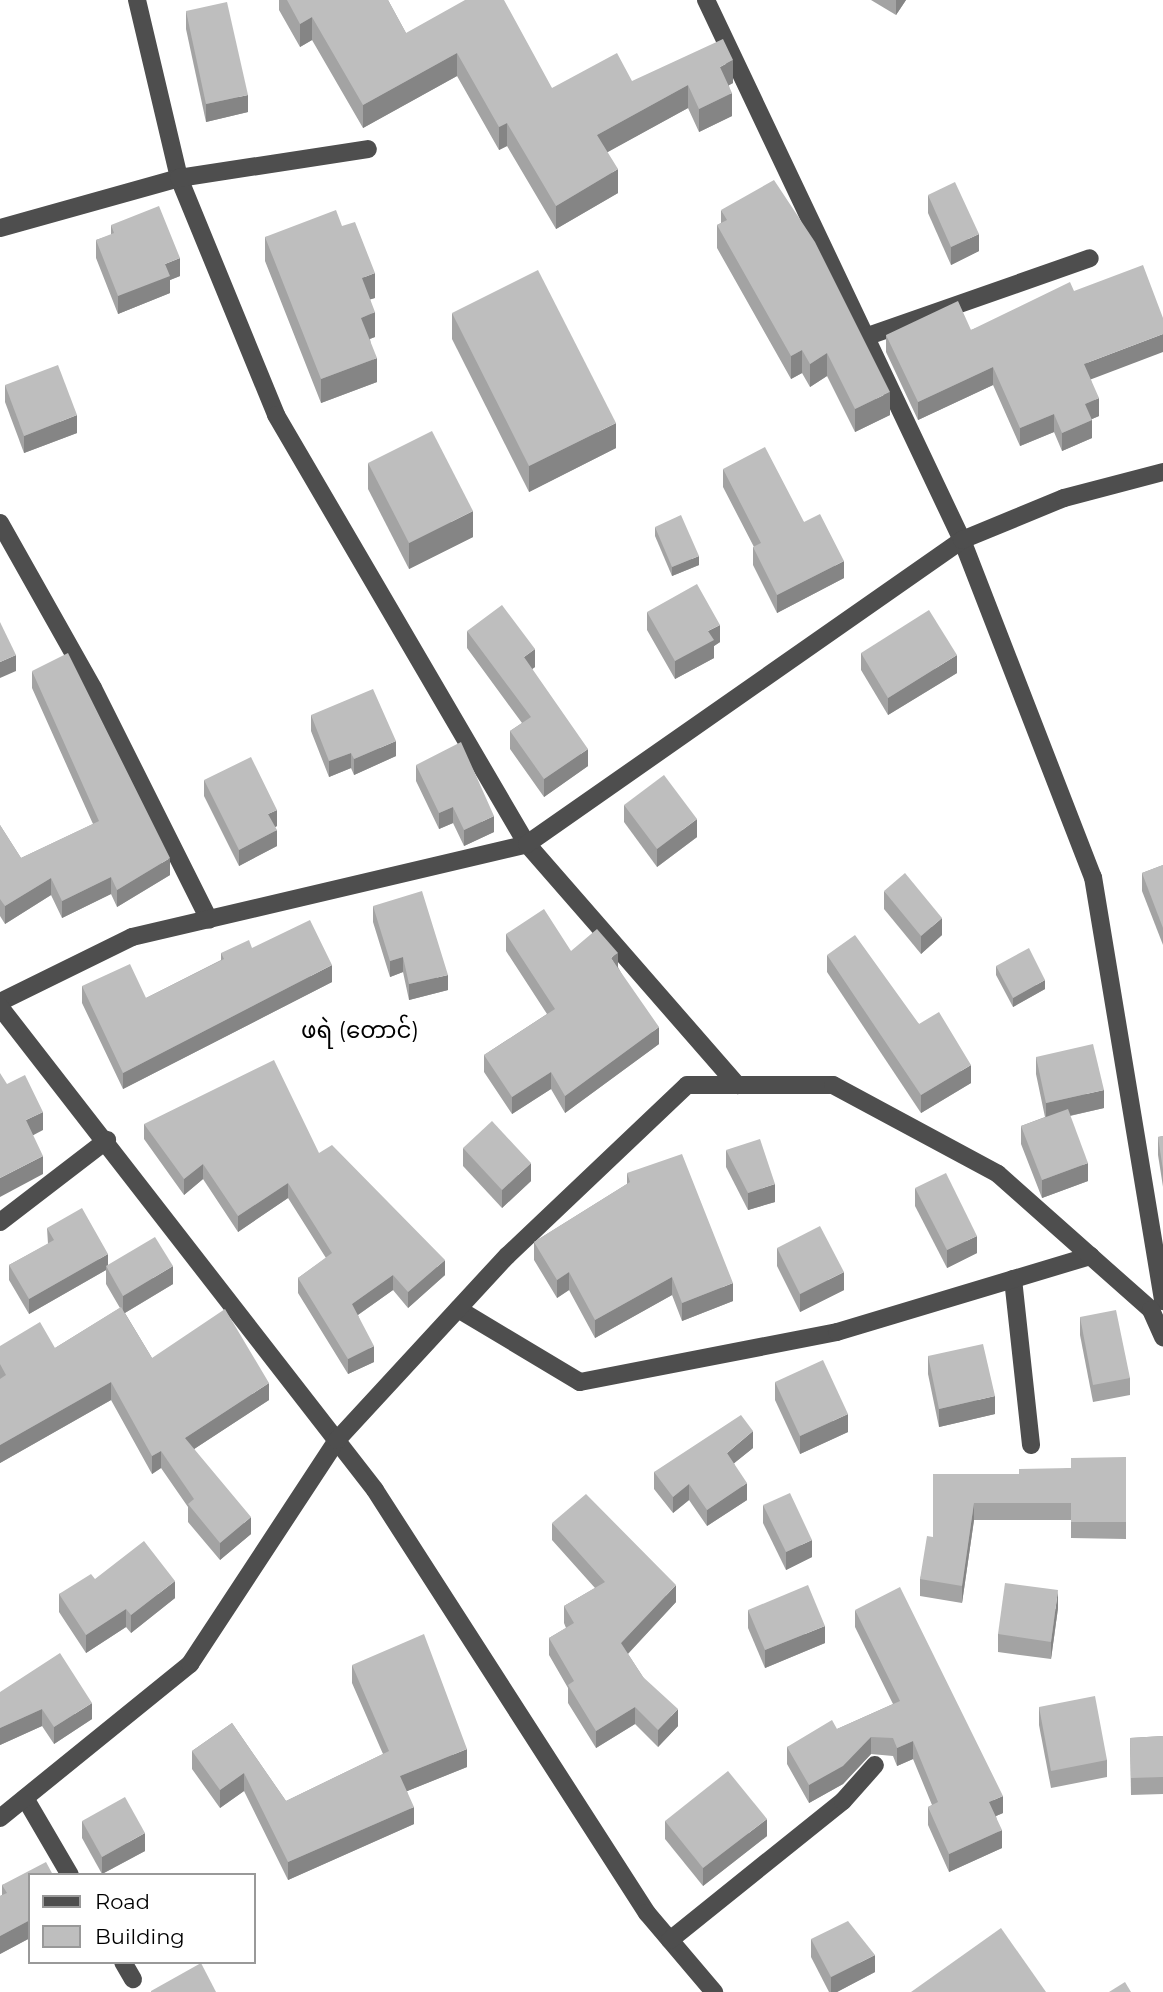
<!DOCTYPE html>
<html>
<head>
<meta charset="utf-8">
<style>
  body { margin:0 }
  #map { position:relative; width:1163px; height:1992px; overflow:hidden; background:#fff; font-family:Montserrat,"Noto Sans Myanmar",sans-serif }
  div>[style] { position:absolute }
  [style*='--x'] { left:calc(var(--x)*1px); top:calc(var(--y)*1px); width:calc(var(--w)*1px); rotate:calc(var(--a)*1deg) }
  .minor>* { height:18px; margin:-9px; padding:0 9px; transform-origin:9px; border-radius:9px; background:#4e4e4e }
  .wall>* { inset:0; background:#a3a3a3 }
  .shaded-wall>* { inset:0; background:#858585 }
  .building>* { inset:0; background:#bebebe }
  span { translate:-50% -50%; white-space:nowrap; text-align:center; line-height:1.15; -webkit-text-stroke:5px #fff; paint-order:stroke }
  .quarter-label { font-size:23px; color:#000 }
  .legend { position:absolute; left:28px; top:1873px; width:228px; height:91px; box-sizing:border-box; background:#fff; border:2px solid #999; margin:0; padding:9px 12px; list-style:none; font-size:21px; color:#000 }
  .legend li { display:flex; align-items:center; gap:14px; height:35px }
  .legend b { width:35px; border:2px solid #999 }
</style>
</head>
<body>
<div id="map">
  <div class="minor">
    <div style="--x:137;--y:0;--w:183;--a:76.7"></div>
    <div style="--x:179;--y:178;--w:256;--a:67.7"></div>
    <div style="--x:276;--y:415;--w:497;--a:59.7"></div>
    <div style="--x:527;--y:844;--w:320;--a:48.9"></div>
    <div style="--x:706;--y:0;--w:598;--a:64.64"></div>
    <div style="--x:962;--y:540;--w:362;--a:68.8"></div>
    <div style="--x:1093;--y:877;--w:430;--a:80.6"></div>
    <div style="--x:0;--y:228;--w:186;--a:-15.6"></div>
    <div style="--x:179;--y:178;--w:191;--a:-8.7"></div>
    <div style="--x:865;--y:337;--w:238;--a:-19.3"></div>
    <div style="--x:0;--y:523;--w:189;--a:60.6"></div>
    <div style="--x:93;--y:688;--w:259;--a:63.4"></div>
    <div style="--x:0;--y:1002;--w:147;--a:-26.2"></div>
    <div style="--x:132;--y:937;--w:406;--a:-13.2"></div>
    <div style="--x:527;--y:844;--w:531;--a:-34.95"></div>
    <div style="--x:962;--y:540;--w:110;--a:-22.4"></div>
    <div style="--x:1064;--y:498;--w:102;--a:-14.7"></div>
    <div style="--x:0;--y:1007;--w:611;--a:52.17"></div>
    <div style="--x:375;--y:1490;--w:503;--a:57.26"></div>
    <div style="--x:647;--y:1913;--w:104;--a:49.7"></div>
    <div style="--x:0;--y:1222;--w:135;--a:-37.5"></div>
    <div style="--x:1013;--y:1279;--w:167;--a:83.8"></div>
    <div style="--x:458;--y:1309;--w:142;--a:30.9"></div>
    <div style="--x:580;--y:1382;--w:262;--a:-11"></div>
    <div style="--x:837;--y:1332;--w:265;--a:-16.7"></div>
    <div style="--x:25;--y:1798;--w:89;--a:59.7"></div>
    <div style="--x:0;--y:1818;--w:245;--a:-39"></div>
    <div style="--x:190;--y:1664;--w:268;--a:-56.7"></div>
    <div style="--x:337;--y:1440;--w:251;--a:-47.3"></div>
    <div style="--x:507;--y:1256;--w:248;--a:-43.5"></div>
    <div style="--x:687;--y:1085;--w:146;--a:0"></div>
    <div style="--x:833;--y:1085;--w:187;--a:28.3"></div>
    <div style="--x:998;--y:1174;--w:205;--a:41.6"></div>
    <div style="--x:1151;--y:1310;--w:30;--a:66"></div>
    <div style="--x:670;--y:1940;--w:222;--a:-38.8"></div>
    <div style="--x:843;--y:1801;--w:48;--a:-48.4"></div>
    <div style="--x:123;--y:1962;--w:20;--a:60"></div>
  </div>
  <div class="wall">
    <div style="clip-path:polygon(279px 0,388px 0,406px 33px,552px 88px,632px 81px,733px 83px,729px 85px,732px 116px,699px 132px,688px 108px,607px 152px,618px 193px,556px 229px,507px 146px,499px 150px,457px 76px,363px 128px,312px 40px,300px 47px,279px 10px)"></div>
    <div style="clip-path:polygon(871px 0,906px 0,896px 15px)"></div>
    <div style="clip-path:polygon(186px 11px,248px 112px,206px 122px,186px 29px)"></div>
    <div style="clip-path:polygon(928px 195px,979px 251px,951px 265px,928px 213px)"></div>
    <div style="clip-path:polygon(721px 210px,890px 415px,855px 432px,827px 376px,810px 387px,802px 373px,791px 379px,717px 248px,717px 225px,721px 223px)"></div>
    <div style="clip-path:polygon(111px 225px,180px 276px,170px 280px,170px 293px,118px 314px,96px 258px,96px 240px,111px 235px)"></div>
    <div style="clip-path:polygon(342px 226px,375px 298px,370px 299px,375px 337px,370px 339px,377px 382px,321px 403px,265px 261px,265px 237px)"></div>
    <div style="clip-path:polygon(1074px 291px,1091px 380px,1099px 416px,1092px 419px,1092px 438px,1062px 451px,1054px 432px,1020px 446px,993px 385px,918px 420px,886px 352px,886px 335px,971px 330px)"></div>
    <div style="clip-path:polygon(452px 313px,616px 448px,529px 492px,452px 339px)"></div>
    <div style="clip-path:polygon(5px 385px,77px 433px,24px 453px,5px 402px)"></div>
    <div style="clip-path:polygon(368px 463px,473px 537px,409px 569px,368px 489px)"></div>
    <div style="clip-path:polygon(723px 469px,804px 522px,844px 578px,777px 613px,753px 565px,753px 547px,754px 547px,723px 487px)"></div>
    <div style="clip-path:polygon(655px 527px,699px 565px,672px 576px,655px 536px)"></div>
    <div style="clip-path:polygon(647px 612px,720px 642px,714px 646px,714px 658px,675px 679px,647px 630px)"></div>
    <div style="clip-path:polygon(467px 631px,535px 667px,532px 669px,588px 766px,544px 797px,510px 749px,510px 731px,522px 723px,467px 648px)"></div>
    <div style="clip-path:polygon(861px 653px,957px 673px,888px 715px,861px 670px)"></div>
    <div style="clip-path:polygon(32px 671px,170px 875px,117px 907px,111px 894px,62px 918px,51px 895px,5px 924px,0 916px,0 825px,21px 858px,93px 824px,32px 688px)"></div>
    <div style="clip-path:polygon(311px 715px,396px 756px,354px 775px,351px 768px,329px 777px,311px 731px)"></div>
    <div style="clip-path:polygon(416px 765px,494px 832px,464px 846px,453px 823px,439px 829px,416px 781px)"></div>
    <div style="clip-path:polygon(204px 780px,277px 826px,275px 827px,277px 846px,239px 866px,204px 796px)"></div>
    <div style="clip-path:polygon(624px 805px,697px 837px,657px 867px,624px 822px)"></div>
    <div style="clip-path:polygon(1163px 865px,1163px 945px,1142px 891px,1142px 873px)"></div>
    <div style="clip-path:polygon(884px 891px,942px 935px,921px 954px,884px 909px)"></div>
    <div style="clip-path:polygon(373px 906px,448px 990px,409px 1000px,403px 972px,390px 977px,373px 922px)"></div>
    <div style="clip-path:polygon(506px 934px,571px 951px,618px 967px,659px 1044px,565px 1113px,551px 1089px,512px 1114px,484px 1072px,484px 1055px,547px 1014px,506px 951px)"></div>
    <div style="clip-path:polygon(221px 953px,332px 982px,123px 1089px,82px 1003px,82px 986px,146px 998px,221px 960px)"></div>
    <div style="clip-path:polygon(827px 955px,919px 1024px,971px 1083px,921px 1113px,827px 972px)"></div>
    <div style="clip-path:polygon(996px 966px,1045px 989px,1013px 1007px,996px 975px)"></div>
    <div style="clip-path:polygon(1036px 1057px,1104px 1108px,1070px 1116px,1088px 1181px,1042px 1198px,1021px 1144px,1021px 1126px,1045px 1117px,1036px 1074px)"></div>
    <div style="clip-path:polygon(144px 1124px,319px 1153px,445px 1275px,408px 1308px,393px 1290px,358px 1315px,374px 1362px,348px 1374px,298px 1293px,298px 1278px,326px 1258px,288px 1198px,238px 1232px,203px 1179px,184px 1195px,144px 1139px)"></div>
    <div style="clip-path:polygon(1163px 1136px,1163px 1187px,1158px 1155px,1158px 1137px)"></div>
    <div style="clip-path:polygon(463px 1148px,531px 1181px,502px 1208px,463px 1166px)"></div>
    <div style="clip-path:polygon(726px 1150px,775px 1202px,748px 1210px,726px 1167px)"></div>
    <div style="clip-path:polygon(627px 1173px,733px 1301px,682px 1321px,672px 1295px,595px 1338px,569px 1290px,557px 1298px,534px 1260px,534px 1242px,627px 1184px)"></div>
    <div style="clip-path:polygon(915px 1188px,977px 1253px,947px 1268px,915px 1206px)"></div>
    <div style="clip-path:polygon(47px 1228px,108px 1265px,173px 1284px,125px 1313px,152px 1358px,269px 1400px,194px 1449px,251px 1534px,220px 1560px,188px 1522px,188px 1507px,161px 1468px,152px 1474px,111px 1400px,0 1463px,0 1346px,55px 1348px,120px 1308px,106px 1284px,106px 1270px,29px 1314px,9px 1280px,9px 1265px,48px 1244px)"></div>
    <div style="clip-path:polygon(777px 1248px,844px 1290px,800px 1312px,777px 1266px)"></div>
    <div style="clip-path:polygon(1080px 1317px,1130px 1378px,1130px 1395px,1093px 1402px,1080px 1335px)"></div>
    <div style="clip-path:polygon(928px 1356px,995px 1414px,939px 1427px,928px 1374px)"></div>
    <div style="clip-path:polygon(775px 1382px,848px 1432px,800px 1454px,775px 1400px)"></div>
    <div style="clip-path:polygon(753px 1448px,734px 1463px,747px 1500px,707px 1526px,689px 1500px,673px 1513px,654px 1489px,654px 1472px)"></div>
    <div style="clip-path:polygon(1126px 1457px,1126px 1539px,1071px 1538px,1071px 1520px,974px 1520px,962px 1603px,920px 1596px,920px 1579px,933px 1537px,933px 1474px,1019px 1474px,1071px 1468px)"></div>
    <div style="clip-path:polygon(763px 1505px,812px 1557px,786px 1570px,763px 1523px)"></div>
    <div style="clip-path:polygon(552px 1523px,676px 1602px,628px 1654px,643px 1677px,678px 1726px,658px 1747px,635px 1724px,596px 1748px,568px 1703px,568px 1688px,549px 1655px,549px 1638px,566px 1628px,564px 1623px,564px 1606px,595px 1588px,552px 1540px)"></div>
    <div style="clip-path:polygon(95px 1579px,175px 1598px,131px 1633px,126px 1627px,86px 1653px,59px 1612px,59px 1594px)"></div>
    <div style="clip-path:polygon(1058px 1608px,1051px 1659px,998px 1652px,998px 1634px)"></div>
    <div style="clip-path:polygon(748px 1610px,825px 1643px,765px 1668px,748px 1628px)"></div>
    <div style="clip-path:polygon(855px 1610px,1003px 1813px,996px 1816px,1002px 1848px,949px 1872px,928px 1825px,928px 1807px,932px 1805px,913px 1759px,897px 1766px,893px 1756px,871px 1754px,843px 1784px,809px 1803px,787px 1764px,787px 1747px,837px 1729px,893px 1704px,855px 1627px)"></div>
    <div style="clip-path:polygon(352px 1665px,467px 1767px,407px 1791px,414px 1824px,288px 1880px,244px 1791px,220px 1808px,192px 1769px,192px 1751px,232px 1723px,286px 1801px,383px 1754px,352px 1683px)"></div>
    <div style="clip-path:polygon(0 1692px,92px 1719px,54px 1744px,42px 1726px,0 1745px)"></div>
    <div style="clip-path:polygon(1039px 1707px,1107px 1760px,1107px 1777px,1051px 1788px,1039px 1725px)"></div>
    <div style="clip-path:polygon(1163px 1736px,1163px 1794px,1131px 1795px,1130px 1738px)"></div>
    <div style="clip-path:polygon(82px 1821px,145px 1851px,102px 1874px,82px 1838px)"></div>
    <div style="clip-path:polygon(665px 1821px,767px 1836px,703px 1886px,665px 1839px)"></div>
    <div style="clip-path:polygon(30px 1875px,30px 1938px,0 1954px,0 1896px,2px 1895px,2px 1885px)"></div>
    <div style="clip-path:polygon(811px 1939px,875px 1972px,837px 1992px,829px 1992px,811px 1957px)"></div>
  </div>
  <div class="shaded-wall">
    <div style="clip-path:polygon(896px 0,906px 0,896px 15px)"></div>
    <div style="clip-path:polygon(312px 17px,312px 40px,300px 47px,300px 24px)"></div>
    <div style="clip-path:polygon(457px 53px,457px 76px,363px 128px,363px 105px)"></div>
    <div style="clip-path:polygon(733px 60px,733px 83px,720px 90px,720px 67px)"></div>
    <div style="clip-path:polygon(688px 85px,688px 108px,597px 158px,597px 135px)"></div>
    <div style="clip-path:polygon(732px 93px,732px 116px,699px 132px,699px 109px)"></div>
    <div style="clip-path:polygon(248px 95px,248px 112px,206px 122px,206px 104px)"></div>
    <div style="clip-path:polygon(507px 123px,507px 146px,499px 150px,499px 127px)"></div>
    <div style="clip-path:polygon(618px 169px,618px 193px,556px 229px,556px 206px)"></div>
    <div style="clip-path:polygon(979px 234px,979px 251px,951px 265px,951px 247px)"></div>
    <div style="clip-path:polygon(180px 258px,180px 276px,170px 280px,170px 293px,118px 314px,118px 296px,165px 264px)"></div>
    <div style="clip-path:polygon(375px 273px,375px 298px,362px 302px,362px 278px)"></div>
    <div style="clip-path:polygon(375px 312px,375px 337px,361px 342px,361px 318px)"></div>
    <div style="clip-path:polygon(1163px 334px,1163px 352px,1084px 382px,1084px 364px)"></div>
    <div style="clip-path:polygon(802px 350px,802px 373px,791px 379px,791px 356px)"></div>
    <div style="clip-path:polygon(827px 353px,827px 376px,810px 387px,810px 364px)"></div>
    <div style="clip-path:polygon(377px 358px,377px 382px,321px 403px,321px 379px)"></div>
    <div style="clip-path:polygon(993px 367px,993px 385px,918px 420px,918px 402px)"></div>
    <div style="clip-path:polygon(890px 392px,890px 415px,855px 432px,855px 409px)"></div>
    <div style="clip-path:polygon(1099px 398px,1099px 416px,1085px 422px,1085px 404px)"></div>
    <div style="clip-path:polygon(1054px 414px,1054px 432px,1020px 446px,1020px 428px)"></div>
    <div style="clip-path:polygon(77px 415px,77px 433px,24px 453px,24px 436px)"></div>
    <div style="clip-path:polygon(1092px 420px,1092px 438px,1062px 451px,1062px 433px)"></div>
    <div style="clip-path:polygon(616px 423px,616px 448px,529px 492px,529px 466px)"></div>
    <div style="clip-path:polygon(473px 511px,473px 537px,409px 569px,409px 543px)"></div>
    <div style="clip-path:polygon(699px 556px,699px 565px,672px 576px,672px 567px)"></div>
    <div style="clip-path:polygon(844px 561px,844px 578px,777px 613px,777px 595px)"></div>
    <div style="clip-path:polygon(720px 625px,720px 642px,714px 646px,714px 658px,675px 679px,675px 661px,708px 631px)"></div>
    <div style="clip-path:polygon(535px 649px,535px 667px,524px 675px,524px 657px)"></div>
    <div style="clip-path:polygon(16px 655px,16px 671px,0 678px,0 662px)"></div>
    <div style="clip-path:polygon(957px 655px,957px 673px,888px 715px,888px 698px)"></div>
    <div style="clip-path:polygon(396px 741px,396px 756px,354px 775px,354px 759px)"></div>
    <div style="clip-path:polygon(588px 749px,588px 766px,544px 797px,544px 779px)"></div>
    <div style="clip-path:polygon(351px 753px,351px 768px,329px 777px,329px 761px)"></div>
    <div style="clip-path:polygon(453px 807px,453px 823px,439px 829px,439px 813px)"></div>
    <div style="clip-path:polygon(277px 810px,277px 826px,268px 831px,268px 814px)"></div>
    <div style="clip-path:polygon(494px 816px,494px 832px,464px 846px,464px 830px)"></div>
    <div style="clip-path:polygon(697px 819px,697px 837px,657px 867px,657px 849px)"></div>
    <div style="clip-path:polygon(277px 830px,277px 846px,239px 866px,239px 850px)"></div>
    <div style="clip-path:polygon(170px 858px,170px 875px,117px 907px,117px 890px)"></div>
    <div style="clip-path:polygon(111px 877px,111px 894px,62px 918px,62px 901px)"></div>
    <div style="clip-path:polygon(51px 878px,51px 895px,5px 924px,5px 906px)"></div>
    <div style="clip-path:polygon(942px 918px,942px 935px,921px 954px,921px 936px)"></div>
    <div style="clip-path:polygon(618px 953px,618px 970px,611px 958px)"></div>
    <div style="clip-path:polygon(403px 957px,403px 972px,390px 977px,390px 961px)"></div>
    <div style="clip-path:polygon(332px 965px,332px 982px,123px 1089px,123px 1073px)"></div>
    <div style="clip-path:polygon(448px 975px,448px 990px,409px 1000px,409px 984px)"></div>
    <div style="clip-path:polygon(1045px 980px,1045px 989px,1013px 1007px,1013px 998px)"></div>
    <div style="clip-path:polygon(659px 1027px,659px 1044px,565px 1113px,565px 1096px)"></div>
    <div style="clip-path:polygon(971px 1065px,971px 1083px,921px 1113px,921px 1095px)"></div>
    <div style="clip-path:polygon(551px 1072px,551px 1089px,512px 1114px,512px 1097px)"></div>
    <div style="clip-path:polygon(1104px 1090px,1104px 1108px,1046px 1121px,1046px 1103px)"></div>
    <div style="clip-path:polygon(43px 1112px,43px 1130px,26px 1139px,26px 1120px)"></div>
    <div style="clip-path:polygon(43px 1156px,43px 1174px,0 1197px,0 1178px)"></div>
    <div style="clip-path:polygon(531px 1163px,531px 1181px,502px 1208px,502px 1190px)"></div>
    <div style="clip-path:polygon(1088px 1163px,1088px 1181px,1042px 1198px,1042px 1180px)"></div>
    <div style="clip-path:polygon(203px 1164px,203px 1179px,184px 1195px,184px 1179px)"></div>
    <div style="clip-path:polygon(288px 1183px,288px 1198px,238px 1232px,238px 1216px)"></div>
    <div style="clip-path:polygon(775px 1184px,775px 1202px,748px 1210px,748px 1193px)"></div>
    <div style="clip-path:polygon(977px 1236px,977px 1253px,947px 1268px,947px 1250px)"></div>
    <div style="clip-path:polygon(108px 1254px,108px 1269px,106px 1266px,106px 1270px,29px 1314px,29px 1299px)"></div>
    <div style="clip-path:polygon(445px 1260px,445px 1275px,408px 1308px,408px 1292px)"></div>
    <div style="clip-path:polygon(173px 1266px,173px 1284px,123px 1314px,123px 1296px)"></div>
    <div style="clip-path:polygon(569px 1272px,569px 1290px,557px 1298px,557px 1280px)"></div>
    <div style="clip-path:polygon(844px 1272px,844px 1290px,800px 1312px,800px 1294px)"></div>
    <div style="clip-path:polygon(393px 1275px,393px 1290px,352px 1319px,352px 1304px)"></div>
    <div style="clip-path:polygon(672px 1277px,672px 1295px,595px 1338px,595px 1320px)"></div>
    <div style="clip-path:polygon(733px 1283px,733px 1301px,682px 1321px,682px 1303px)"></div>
    <div style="clip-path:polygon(374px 1346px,374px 1362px,348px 1374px,348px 1359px)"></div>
    <div style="clip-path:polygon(111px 1382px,111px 1400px,0 1463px,0 1445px)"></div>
    <div style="clip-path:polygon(269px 1383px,269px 1400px,185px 1455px,185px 1438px)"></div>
    <div style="clip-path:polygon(995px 1396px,995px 1414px,939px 1427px,939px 1409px)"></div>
    <div style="clip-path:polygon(848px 1414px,848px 1432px,800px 1454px,800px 1436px)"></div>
    <div style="clip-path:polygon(753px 1431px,753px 1448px,727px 1469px,727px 1453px)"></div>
    <div style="clip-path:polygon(161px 1451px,161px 1468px,152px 1474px,152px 1456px)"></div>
    <div style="clip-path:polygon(747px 1483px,747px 1500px,707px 1526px,707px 1510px)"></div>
    <div style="clip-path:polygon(689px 1484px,689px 1500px,673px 1513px,673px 1497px)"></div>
    <div style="clip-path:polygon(974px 1503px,974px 1520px,962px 1603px,962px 1586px)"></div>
    <div style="clip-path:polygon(251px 1517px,251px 1534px,220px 1560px,220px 1543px)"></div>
    <div style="clip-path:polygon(812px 1540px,812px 1557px,786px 1570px,786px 1552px)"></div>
    <div style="clip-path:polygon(175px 1581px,175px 1598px,131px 1633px,131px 1615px)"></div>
    <div style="clip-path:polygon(676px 1585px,676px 1602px,621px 1661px,621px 1643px)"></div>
    <div style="clip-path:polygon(1058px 1590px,1058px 1608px,1051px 1659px,1051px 1642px)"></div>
    <div style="clip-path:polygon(126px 1609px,126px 1627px,86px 1653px,86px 1635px)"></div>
    <div style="clip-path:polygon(825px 1626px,825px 1643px,765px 1668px,765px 1650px)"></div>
    <div style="clip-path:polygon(92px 1703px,92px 1719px,54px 1744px,54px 1727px)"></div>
    <div style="clip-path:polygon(635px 1707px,635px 1724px,596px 1748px,596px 1731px)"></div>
    <div style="clip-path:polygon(42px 1709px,42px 1726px,0 1745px,0 1728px)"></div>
    <div style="clip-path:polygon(678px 1709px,678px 1726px,658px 1747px,658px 1730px)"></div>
    <div style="clip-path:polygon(871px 1737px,871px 1754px,843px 1784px,809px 1803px,809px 1785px)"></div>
    <div style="clip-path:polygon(913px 1741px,913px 1759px,897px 1766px,897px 1748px)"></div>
    <div style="clip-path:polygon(467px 1749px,467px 1767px,400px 1794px,400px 1776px)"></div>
    <div style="clip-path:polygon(244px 1773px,244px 1791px,220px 1808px,220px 1790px)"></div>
    <div style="clip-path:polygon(1003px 1796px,1003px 1813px,989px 1819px,989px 1802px)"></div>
    <div style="clip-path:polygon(414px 1807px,414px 1824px,288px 1880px,288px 1862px)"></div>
    <div style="clip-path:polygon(767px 1819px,767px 1836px,703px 1886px,703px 1868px)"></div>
    <div style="clip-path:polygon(1002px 1830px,1002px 1848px,949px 1872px,949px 1854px)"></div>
    <div style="clip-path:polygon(145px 1833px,145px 1851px,102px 1874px,102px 1857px)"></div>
    <div style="clip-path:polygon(30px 1920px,30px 1938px,0 1954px,0 1936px)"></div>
    <div style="clip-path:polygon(875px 1955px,875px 1972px,837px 1992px,831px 1992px,831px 1977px)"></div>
  </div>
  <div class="building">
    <div style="clip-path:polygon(287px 0,388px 0,406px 33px,465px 0,504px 0,552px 88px,617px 53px,632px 81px,723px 39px,733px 60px,720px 67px,732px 93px,699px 109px,688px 85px,597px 135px,618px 169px,556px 206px,507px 123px,499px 127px,457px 53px,363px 105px,312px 17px,300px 24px)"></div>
    <div style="clip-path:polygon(227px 2px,248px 95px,206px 104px,186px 11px)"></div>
    <div style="clip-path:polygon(774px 180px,815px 242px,890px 392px,855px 409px,827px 353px,810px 364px,802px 350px,791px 356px,717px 225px,727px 220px,721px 210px)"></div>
    <div style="clip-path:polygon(955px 182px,979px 234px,951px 247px,928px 195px)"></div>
    <div style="clip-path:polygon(159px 206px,180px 258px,165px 264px,170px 276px,118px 296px,96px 240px,114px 233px,111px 225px)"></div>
    <div style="clip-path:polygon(336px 210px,342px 226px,355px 222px,375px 273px,362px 278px,375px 312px,361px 318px,377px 358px,321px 379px,265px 237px)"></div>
    <div style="clip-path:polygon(1143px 265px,1163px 318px,1163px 334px,1084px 364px,1099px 398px,1085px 404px,1092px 420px,1062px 433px,1054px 414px,1020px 428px,993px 367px,918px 402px,886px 335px,958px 301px,971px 330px,1070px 282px,1074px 291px)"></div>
    <div style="clip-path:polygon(538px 270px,616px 423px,529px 466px,452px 313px)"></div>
    <div style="clip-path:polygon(58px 365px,77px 415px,24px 436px,5px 385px)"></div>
    <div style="clip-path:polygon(432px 431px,473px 511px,409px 543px,368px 463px)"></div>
    <div style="clip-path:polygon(765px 447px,804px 522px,820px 514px,844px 561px,777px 595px,753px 547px,761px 543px,723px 469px)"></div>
    <div style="clip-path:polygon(681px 515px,699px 556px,672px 567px,655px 527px)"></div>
    <div style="clip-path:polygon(697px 584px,720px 625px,708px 631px,714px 640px,675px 661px,647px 612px)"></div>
    <div style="clip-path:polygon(502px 605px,535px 649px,524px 657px,588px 749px,544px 779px,510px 731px,531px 717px,467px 631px)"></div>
    <div style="clip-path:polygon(929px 610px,957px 655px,888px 698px,861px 653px)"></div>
    <div style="clip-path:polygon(0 622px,16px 655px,0 662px)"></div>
    <div style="clip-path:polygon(68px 653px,170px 858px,117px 890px,111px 877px,62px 901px,51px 878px,5px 906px,0 899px,0 825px,21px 858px,99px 821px,32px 671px)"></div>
    <div style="clip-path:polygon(373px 689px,396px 741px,354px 759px,351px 753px,329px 761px,311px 715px)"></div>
    <div style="clip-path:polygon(461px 742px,494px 816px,464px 830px,453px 807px,439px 813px,416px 765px)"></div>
    <div style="clip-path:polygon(251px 757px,277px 810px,268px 814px,277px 830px,239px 850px,204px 780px)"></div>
    <div style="clip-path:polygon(664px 775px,697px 819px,657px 849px,624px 805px)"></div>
    <div style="clip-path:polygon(1163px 865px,1163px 928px,1142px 873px)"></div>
    <div style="clip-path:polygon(905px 873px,942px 918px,921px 936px,884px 891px)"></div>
    <div style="clip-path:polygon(422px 891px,448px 975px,409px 984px,403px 957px,390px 961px,373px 906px)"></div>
    <div style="clip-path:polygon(544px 909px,571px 951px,597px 929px,618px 953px,611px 958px,659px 1027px,565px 1096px,551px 1072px,512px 1097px,484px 1055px,555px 1009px,506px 934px)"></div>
    <div style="clip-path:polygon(310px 920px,332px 965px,123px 1073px,82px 986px,130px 964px,146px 998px,224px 959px,221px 953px,249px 940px,252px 948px)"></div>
    <div style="clip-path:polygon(855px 935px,919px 1024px,939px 1012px,971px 1065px,921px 1095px,827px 955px)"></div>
    <div style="clip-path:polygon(1029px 948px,1045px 980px,1013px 998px,996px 966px)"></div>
    <div style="clip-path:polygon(1093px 1044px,1104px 1090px,1046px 1103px,1036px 1057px)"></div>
    <div style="clip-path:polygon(274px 1060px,319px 1153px,332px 1145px,445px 1260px,408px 1292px,393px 1275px,352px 1304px,374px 1346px,348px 1359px,298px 1278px,332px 1253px,288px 1183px,238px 1216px,203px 1164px,184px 1179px,144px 1124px)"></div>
    <div style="clip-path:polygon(0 1073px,7px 1084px,25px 1075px,43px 1112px,26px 1120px,43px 1156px,0 1178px)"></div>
    <div style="clip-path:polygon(1068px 1109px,1088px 1163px,1042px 1180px,1021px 1126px)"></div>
    <div style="clip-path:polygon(492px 1121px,531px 1163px,502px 1190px,463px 1148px)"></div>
    <div style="clip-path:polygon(1163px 1136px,1163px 1170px,1158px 1137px)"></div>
    <div style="clip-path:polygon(760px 1139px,775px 1184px,748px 1193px,726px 1150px)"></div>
    <div style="clip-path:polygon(682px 1154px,733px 1283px,682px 1303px,672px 1277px,595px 1320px,569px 1272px,557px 1280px,534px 1242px,630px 1182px,627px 1173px)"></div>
    <div style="clip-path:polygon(946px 1173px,977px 1236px,947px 1250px,915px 1188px)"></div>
    <div style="clip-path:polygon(82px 1208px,108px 1254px,29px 1299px,9px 1265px,54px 1240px,47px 1228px)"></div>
    <div style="clip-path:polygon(820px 1226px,844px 1272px,800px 1294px,777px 1248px)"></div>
    <div style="clip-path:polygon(155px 1237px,173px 1266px,123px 1296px,106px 1266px)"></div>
    <div style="clip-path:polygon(121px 1307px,152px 1358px,225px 1309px,269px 1383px,185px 1438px,251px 1517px,220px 1543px,188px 1504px,194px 1499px,161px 1451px,152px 1456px,111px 1382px,0 1445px,0 1379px,6px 1375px,0 1364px,0 1346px,40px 1322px,55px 1348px)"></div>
    <div style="clip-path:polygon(1116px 1310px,1130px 1378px,1093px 1385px,1080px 1317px)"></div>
    <div style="clip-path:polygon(983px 1344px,995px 1396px,939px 1409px,928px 1356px)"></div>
    <div style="clip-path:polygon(823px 1360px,848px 1414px,800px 1436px,775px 1382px)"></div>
    <div style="clip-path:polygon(741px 1415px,753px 1431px,727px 1453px,747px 1483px,707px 1510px,689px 1484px,673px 1497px,654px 1472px)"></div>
    <div style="clip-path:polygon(1126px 1457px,1126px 1522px,1071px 1522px,1071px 1503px,974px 1503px,962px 1586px,920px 1579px,927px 1536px,933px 1537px,933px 1474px,1019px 1474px,1019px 1469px,1071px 1468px,1071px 1458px)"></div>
    <div style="clip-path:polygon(790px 1493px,812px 1540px,786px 1552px,763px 1505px)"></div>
    <div style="clip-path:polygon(586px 1494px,676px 1585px,621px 1643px,643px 1677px,678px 1709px,658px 1730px,635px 1707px,596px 1731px,568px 1685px,574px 1681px,549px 1638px,574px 1623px,564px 1606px,605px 1582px,552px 1523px)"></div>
    <div style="clip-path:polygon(144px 1541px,175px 1581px,131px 1615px,126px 1609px,86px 1635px,59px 1594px,91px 1574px,95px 1579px)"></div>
    <div style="clip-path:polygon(1005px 1583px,1058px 1590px,1051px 1642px,998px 1634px)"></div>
    <div style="clip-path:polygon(808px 1585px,825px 1626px,765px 1650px,748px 1610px)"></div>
    <div style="clip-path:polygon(900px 1587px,1003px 1796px,989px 1802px,1002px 1830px,949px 1854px,928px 1807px,938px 1802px,913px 1741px,897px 1748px,893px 1738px,871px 1737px,843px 1766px,809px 1785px,787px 1747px,832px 1720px,837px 1729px,900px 1701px,855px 1610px)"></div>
    <div style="clip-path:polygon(424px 1634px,467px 1749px,400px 1776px,414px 1807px,288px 1862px,244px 1773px,220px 1790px,192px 1751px,232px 1723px,286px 1801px,389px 1751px,352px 1665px)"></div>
    <div style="clip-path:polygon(60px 1653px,92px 1703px,54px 1727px,42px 1709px,0 1728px,0 1692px)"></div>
    <div style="clip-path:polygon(1095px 1696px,1107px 1760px,1051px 1771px,1039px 1707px)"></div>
    <div style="clip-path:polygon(1163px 1736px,1163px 1777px,1131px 1778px,1130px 1738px)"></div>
    <div style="clip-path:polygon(728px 1771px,767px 1819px,703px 1868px,665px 1821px)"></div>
    <div style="clip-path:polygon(125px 1797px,145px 1833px,102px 1857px,82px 1821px)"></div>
    <div style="clip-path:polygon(46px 1862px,53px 1875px,30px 1875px,30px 1920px,0 1936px,0 1896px,7px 1893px,2px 1885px)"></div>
    <div style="clip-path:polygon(848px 1921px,875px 1955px,831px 1977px,811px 1939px)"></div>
    <div style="clip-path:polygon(1001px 1928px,1046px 1992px,911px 1992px)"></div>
    <div style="clip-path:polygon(201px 1963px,216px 1992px,151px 1992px,151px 1991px)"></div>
    <div style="clip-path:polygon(1125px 1982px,1131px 1992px,1109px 1992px)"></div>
  </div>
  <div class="quarter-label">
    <span style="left:360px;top:1030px">ဖရဲ (တောင်)</span>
  </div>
  <ul class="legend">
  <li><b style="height:9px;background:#4e4e4e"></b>Road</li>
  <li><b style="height:19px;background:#bebebe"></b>Building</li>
  </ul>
</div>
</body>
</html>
